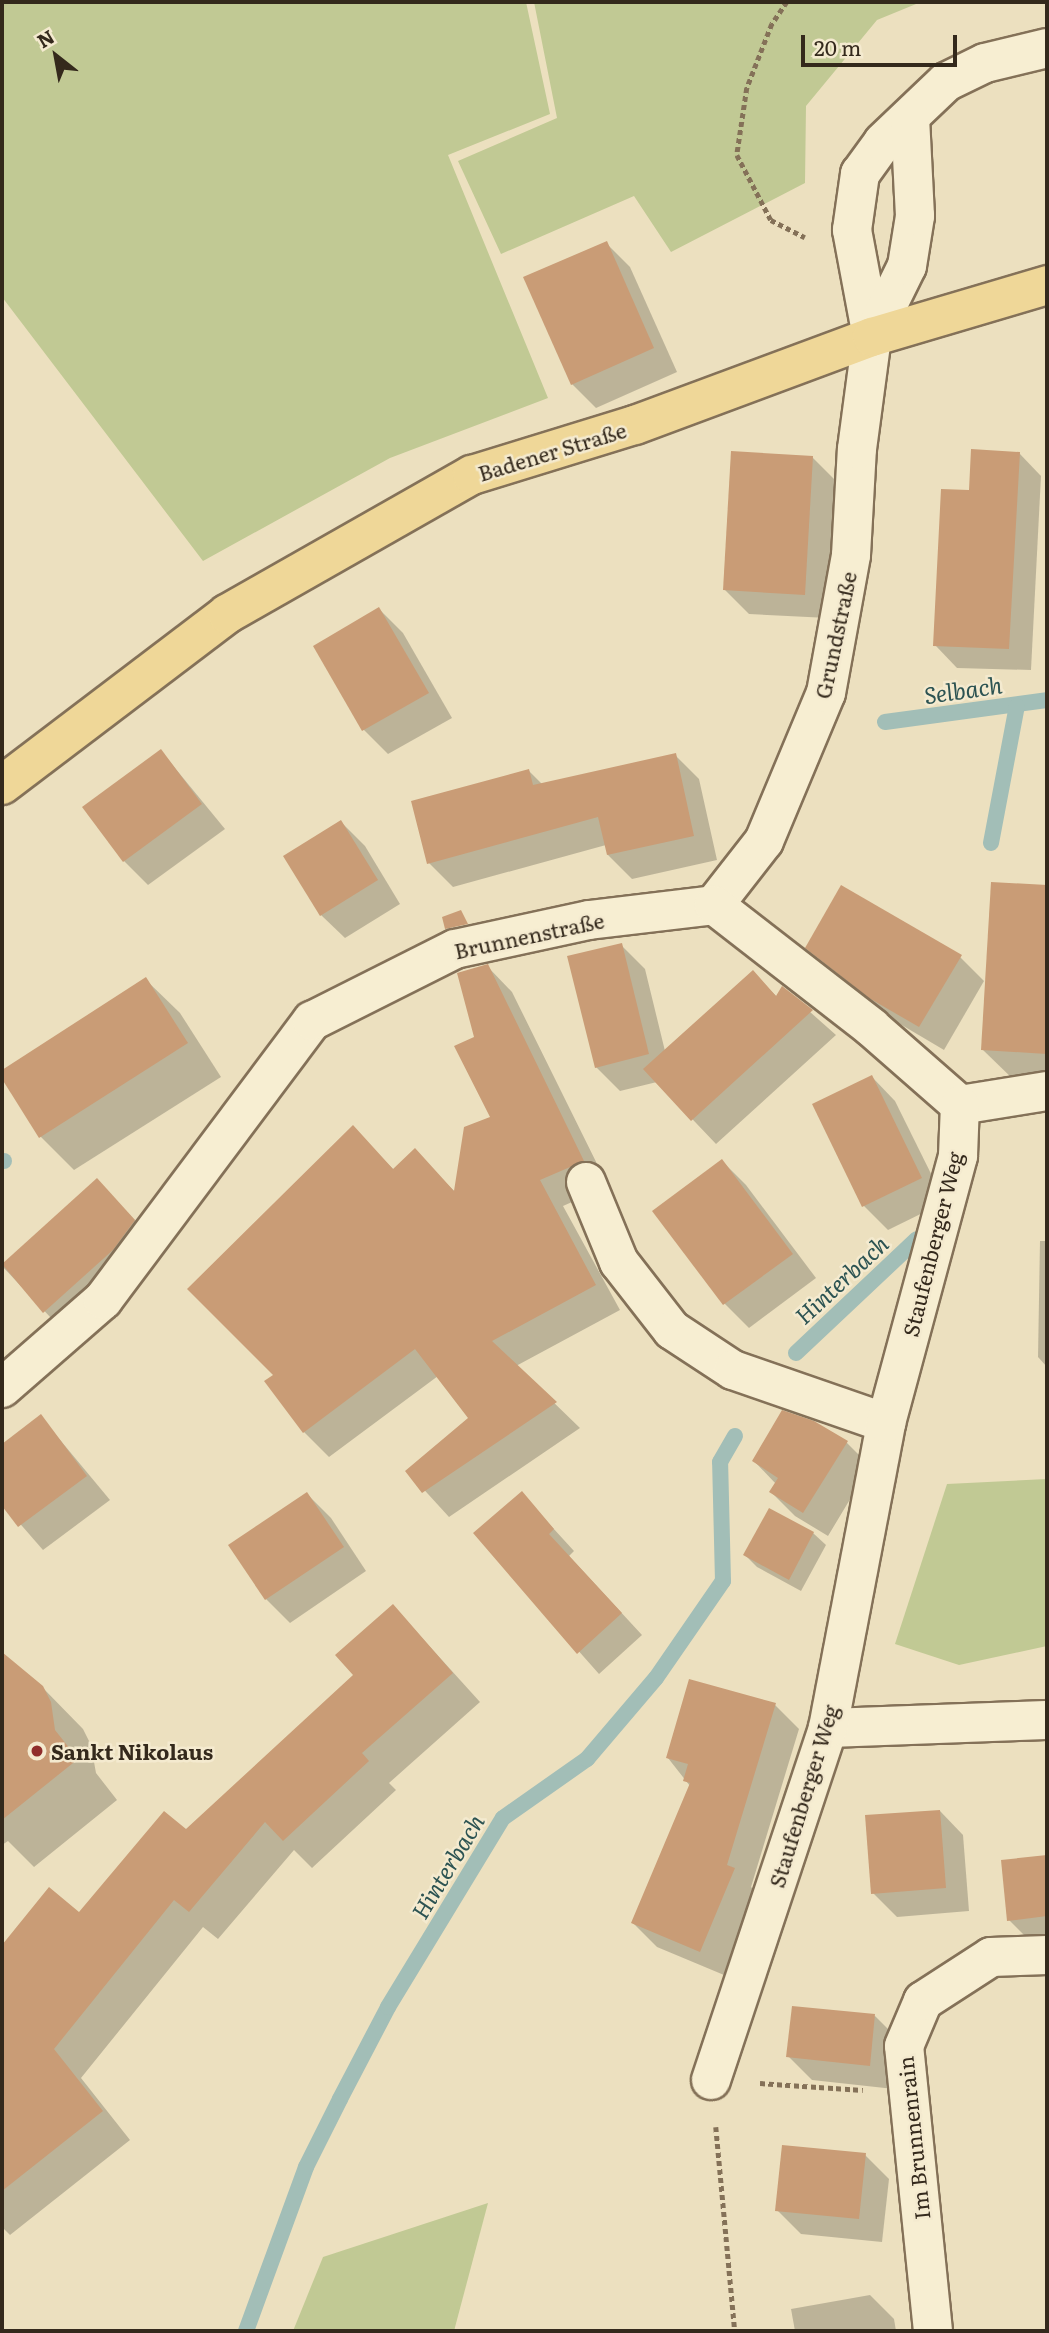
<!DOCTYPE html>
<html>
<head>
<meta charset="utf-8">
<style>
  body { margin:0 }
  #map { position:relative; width:1049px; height:2333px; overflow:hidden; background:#ece0bf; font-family:Literata,serif }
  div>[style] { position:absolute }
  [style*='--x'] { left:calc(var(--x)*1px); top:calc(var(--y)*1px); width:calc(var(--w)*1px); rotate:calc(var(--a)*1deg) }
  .green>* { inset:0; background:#c1c994 }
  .shadow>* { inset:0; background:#0003 }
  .stream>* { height:16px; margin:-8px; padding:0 8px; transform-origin:8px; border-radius:8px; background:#a2beb7 }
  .building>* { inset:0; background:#c99c76 }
  .path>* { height:4.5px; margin-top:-2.25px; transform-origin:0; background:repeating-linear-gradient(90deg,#847158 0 5px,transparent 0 8.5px) }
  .roads { filter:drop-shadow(2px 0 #847158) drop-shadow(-2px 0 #847158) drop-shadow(0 2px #847158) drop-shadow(0 -2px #847158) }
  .minor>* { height:38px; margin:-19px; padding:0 19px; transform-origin:19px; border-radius:19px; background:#f7eed2 }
  .major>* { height:38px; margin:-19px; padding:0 19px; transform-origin:19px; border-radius:19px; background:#efd798 }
  .dots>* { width:19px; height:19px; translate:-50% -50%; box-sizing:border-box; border:4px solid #f4eacf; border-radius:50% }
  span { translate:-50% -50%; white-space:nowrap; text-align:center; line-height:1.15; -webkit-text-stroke:5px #f4eacf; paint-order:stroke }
  .street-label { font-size:21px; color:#34291c }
  .poi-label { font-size:21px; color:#34291c; font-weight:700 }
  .left { translate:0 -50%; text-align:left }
  .water-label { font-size:23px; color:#2c5352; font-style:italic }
  .frame { position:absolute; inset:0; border:4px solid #34291c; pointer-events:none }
  .north { position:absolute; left:21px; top:21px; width:70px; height:70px; -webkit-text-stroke:5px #f4eacf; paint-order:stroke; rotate:329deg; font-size:19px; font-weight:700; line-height:28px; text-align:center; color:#34291c }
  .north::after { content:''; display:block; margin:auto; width:24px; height:32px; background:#34291c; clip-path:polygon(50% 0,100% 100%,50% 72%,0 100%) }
  .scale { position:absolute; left:801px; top:35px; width:156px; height:32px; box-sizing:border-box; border:4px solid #34291c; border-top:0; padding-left:9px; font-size:21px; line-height:24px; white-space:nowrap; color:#34291c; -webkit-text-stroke:5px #f4eacf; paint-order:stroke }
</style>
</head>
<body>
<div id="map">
  <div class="green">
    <div style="clip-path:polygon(2px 2px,526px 2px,550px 114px,448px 155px,548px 398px,390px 458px,203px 561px,2px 297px)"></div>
    <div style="clip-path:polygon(534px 2px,921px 2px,877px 20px,806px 106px,805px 183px,671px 252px,634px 196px,501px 254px,458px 161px,557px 118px)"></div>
    <div style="clip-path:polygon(1047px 1479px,1047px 1646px,959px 1665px,895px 1644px,947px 1484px)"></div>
    <div style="clip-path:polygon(488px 2203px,454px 2331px,293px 2331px,323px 2257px)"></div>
  </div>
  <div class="shadow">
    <div style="clip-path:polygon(606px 243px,630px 267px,677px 372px,596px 408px,572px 384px)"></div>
    <div style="clip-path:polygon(1019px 453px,1041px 476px,1031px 670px,957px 668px,935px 645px)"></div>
    <div style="clip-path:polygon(812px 457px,836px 481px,828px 618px,749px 614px,725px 590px)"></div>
    <div style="clip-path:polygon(379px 609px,403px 633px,452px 718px,388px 754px,364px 730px,315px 647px)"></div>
    <div style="clip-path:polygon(161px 751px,225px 829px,148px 885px,124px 861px)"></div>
    <div style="clip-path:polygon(675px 755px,699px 779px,717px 860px,632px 879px,608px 855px,606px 845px,453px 887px,429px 863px,529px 771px,542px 784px)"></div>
    <div style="clip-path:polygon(341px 822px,365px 846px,400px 904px,345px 938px,321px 915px)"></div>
    <div style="clip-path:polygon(993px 884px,1047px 887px,1047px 1085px,1017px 1083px,983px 1050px)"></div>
    <div style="clip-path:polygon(621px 945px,645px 969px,665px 1051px,753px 972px,777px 997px,783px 988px,836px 1035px,716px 1144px,657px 1082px,620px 1091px,596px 1067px)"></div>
    <div style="clip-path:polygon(807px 947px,960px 957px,984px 981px,944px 1050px,895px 1021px)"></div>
    <div style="clip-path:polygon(487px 966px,512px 992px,608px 1186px,563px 1206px,620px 1310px,516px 1366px,580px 1428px,449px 1517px,407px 1471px,470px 1418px,438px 1376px,329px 1457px,304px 1432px,276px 1375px,353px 1128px,394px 1170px,415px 1151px,456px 1193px,492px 1118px,476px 1038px)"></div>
    <div style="clip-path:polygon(146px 980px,180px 1013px,221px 1077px,74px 1170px,41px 1137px,2px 1072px)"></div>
    <div style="clip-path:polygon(872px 1077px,895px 1101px,945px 1202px,888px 1230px,864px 1206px)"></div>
    <div style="clip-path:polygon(722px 1161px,746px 1185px,816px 1278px,749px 1328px,725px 1304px,655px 1211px)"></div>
    <div style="clip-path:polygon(97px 1180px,158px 1245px,68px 1336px,2px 1266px)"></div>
    <div style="clip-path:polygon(1040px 1241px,1047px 1241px,1047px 1367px,1038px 1357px)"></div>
    <div style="clip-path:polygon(41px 1417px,110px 1500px,43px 1550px,2px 1503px,2px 1447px)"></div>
    <div style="clip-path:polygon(846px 1442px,870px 1466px,828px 1536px,795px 1516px,771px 1492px,776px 1484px,754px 1461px)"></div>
    <div style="clip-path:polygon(521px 1493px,574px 1551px,569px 1556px,642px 1635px,599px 1674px,475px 1534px)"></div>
    <div style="clip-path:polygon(307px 1494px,331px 1518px,366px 1571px,290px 1623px,266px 1599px)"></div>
    <div style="clip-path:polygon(813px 1533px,826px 1545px,801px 1591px,757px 1567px,745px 1555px)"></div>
    <div style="clip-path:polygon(393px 1606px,480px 1702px,389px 1783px,396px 1790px,312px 1868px,294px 1850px,218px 1939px,203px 1927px,81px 2078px,130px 2140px,10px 2235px,2px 2227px,2px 1988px,80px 1914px,186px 1832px,355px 1675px)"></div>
    <div style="clip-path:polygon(16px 1672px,42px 1687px,83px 1729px,91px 1745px,96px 1773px,117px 1800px,34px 1867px,8px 1841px,2px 1845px,2px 1673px)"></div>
    <div style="clip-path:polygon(775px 1705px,799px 1729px,751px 1887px,758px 1894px,724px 1975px,657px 1947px,633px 1923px,690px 1786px,668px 1758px)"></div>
    <div style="clip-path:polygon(940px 1811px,963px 1835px,969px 1911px,897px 1917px,873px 1893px)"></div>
    <div style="clip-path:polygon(1047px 1857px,1047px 1942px,1033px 1944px,1009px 1920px,1003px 1862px)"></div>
    <div style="clip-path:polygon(875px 2016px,899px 2040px,894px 2089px,812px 2080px,788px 2056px)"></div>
    <div style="clip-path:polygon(865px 2155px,889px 2179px,882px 2242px,801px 2234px,777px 2210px)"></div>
    <div style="clip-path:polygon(870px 2295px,894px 2319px,896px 2331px,795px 2331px,791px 2309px)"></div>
  </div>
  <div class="stream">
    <div style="--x:885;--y:722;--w:163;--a:-7.7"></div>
    <div style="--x:991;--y:843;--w:139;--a:-79.3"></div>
    <div style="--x:2;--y:1161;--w:2;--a:0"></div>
    <div style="--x:796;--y:1353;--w:166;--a:-43.3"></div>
    <div style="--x:246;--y:2331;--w:175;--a:-69.9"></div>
    <div style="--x:306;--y:2167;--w:76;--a:-63.4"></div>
    <div style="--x:340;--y:2099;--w:104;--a:-62.4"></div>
    <div style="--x:388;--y:2007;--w:221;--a:-58.7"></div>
    <div style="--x:503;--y:1818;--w:103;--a:-35.1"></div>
    <div style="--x:587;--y:1759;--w:106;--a:-49.6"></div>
    <div style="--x:656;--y:1678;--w:118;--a:-55.4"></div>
    <div style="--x:723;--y:1581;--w:119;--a:-91.4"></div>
    <div style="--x:720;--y:1462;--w:30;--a:-60"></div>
  </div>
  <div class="building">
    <div style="clip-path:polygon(607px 241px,654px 348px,571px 385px,523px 277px)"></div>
    <div style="clip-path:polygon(971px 449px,1020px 452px,1009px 649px,933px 646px,941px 489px,969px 490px)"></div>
    <div style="clip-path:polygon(731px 451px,813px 456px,805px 595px,723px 590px)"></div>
    <div style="clip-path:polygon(379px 607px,429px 693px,362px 731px,313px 646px)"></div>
    <div style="clip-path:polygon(161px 749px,202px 804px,123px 862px,82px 807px)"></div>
    <div style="clip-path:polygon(676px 753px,694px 836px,607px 855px,598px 817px,427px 864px,411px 801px,529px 769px,533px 785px)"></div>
    <div style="clip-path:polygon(341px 820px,378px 880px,320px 916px,283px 856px)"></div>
    <div style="clip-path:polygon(991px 882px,1047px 885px,1047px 1054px,981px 1050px)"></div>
    <div style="clip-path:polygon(841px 885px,962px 955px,919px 1027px,869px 998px,805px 948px)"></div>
    <div style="clip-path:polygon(461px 910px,468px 924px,445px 929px,442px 917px)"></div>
    <div style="clip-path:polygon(622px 943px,649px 1054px,595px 1068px,567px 956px)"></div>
    <div style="clip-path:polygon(488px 964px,584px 1161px,540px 1180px,596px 1285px,492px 1341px,557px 1402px,422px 1493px,405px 1471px,468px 1418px,415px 1349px,303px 1433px,264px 1381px,273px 1375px,187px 1289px,353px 1125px,393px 1169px,415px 1148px,454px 1191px,464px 1127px,490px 1117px,454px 1046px,474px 1037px,457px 973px)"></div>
    <div style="clip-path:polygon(753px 970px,776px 996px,782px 986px,813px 1010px,691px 1121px,643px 1069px)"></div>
    <div style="clip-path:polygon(146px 977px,188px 1043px,39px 1138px,2px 1079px,2px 1070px)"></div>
    <div style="clip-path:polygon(872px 1075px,922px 1178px,862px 1207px,812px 1104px)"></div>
    <div style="clip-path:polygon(722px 1159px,793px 1254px,723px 1305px,652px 1211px)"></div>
    <div style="clip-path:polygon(97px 1178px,135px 1220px,113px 1250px,43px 1313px,2px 1264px)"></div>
    <div style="clip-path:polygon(782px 1410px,814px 1421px,848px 1441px,803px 1513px,769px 1492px,778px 1478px,752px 1461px)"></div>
    <div style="clip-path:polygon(41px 1414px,87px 1476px,18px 1527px,2px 1506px,2px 1444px)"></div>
    <div style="clip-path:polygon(522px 1491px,554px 1529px,549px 1534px,622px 1613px,577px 1654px,473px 1533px)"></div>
    <div style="clip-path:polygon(307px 1492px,344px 1547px,265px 1600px,228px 1545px)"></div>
    <div style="clip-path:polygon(769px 1508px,814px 1532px,789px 1580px,743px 1555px)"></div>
    <div style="clip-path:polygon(393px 1604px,453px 1673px,362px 1753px,369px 1761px,283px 1841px,265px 1822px,189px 1912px,174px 1900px,54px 2049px,103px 2111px,2px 2191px,2px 1945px,49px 1887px,79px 1912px,164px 1811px,186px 1829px,353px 1675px,335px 1655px)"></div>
    <div style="clip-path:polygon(2px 1652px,43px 1686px,51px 1702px,55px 1730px,78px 1759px,2px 1820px)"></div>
    <div style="clip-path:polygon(689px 1679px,776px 1703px,727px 1865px,735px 1868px,700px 1952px,631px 1923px,690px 1783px,683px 1781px,688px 1764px,666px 1758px)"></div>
    <div style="clip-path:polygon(940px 1810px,946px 1888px,871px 1894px,865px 1815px)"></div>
    <div style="clip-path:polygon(1047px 1855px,1047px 1916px,1007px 1921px,1001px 1860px)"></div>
    <div style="clip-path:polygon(792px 2006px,875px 2014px,870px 2066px,786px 2057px)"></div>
    <div style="clip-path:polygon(782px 2145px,866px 2153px,859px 2219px,775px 2211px)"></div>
  </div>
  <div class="path">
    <div style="--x:787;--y:2;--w:27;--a:124"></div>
    <div style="--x:772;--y:24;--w:69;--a:111.3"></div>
    <div style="--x:747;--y:88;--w:68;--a:98.5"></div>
    <div style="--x:737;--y:155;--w:73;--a:62.4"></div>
    <div style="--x:771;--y:220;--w:38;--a:27"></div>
    <div style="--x:760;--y:2083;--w:103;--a:3.9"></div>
    <div style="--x:716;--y:2127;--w:205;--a:84.7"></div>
  </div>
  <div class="roads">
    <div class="minor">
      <div style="--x:872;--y:337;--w:109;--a:-100.6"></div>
      <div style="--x:852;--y:230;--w:57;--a:-81.9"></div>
      <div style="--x:860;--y:174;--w:39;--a:-54"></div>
      <div style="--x:883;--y:142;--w:87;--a:-43.6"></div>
      <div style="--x:946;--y:82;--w:43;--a:-26"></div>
      <div style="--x:985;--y:63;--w:64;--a:-13.6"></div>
      <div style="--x:714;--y:905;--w:81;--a:-52"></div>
      <div style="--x:764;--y:841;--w:160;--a:-67.3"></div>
      <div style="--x:826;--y:693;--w:140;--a:-79.7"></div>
      <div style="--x:851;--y:555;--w:106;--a:-86.8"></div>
      <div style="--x:857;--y:449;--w:113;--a:-82.4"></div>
      <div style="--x:872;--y:337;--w:79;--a:-63.8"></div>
      <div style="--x:907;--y:266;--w:51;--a:-80.9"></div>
      <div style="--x:915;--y:216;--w:98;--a:-92.9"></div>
      <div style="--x:586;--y:1182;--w:87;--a:67.6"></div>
      <div style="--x:619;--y:1262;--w:86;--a:52.1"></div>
      <div style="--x:672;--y:1330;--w:73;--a:33.3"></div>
      <div style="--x:733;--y:1370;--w:162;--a:19.1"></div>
      <div style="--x:2;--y:1388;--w:134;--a:-41.1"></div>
      <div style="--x:103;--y:1300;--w:349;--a:-53.2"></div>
      <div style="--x:312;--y:1021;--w:160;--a:-26.7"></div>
      <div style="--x:455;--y:949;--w:137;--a:-12.2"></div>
      <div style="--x:589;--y:920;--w:126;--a:-6.8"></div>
      <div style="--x:714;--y:905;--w:199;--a:37.8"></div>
      <div style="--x:871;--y:1027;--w:118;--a:41.2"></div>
      <div style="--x:960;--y:1105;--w:88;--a:-9.1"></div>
      <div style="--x:828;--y:1728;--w:219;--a:-2.1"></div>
      <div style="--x:711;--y:2080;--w:371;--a:-71.6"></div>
      <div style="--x:828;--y:1728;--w:310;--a:-79.2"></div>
      <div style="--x:886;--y:1423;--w:277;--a:-74.9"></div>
      <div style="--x:958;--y:1156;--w:51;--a:-87.8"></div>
      <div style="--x:933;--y:2331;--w:286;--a:-95.8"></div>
      <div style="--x:904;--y:2046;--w:49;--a:-67.1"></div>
      <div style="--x:923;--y:2001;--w:81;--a:-32.9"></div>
      <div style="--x:991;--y:1957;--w:56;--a:-2"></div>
    </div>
    <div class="major">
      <div style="--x:2;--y:785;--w:283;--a:-37.2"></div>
      <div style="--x:227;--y:614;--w:282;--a:-29.6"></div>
      <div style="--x:472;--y:475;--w:170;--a:-17.1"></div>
      <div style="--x:635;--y:425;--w:253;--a:-20.4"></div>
      <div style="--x:872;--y:337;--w:183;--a:-16.5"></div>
    </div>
  </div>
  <div class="dots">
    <div style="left:37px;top:1751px;background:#902e2b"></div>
  </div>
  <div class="street-label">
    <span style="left:552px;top:451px;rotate:-17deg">Badener Straße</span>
    <span style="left:835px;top:635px;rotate:-78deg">Grundstraße</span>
    <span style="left:529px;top:935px;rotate:-12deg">Brunnenstraße</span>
    <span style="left:932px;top:1244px;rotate:-76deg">Staufenberger Weg</span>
    <span style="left:803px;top:1796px;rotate:-73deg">Staufenberger Weg</span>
    <span style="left:913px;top:2138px;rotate:-96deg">Im Brunnenrain</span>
  </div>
  <div class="poi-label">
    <span class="left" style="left:51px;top:1751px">Sankt Nikolaus</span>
  </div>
  <div class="water-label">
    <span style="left:963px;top:689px;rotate:-8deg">Selbach</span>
    <span style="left:841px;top:1279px;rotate:-43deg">Hinterbach</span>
    <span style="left:447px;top:1866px;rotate:-59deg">Hinterbach</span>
  </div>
  <div class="frame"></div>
  <div class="north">N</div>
  <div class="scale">20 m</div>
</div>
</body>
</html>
